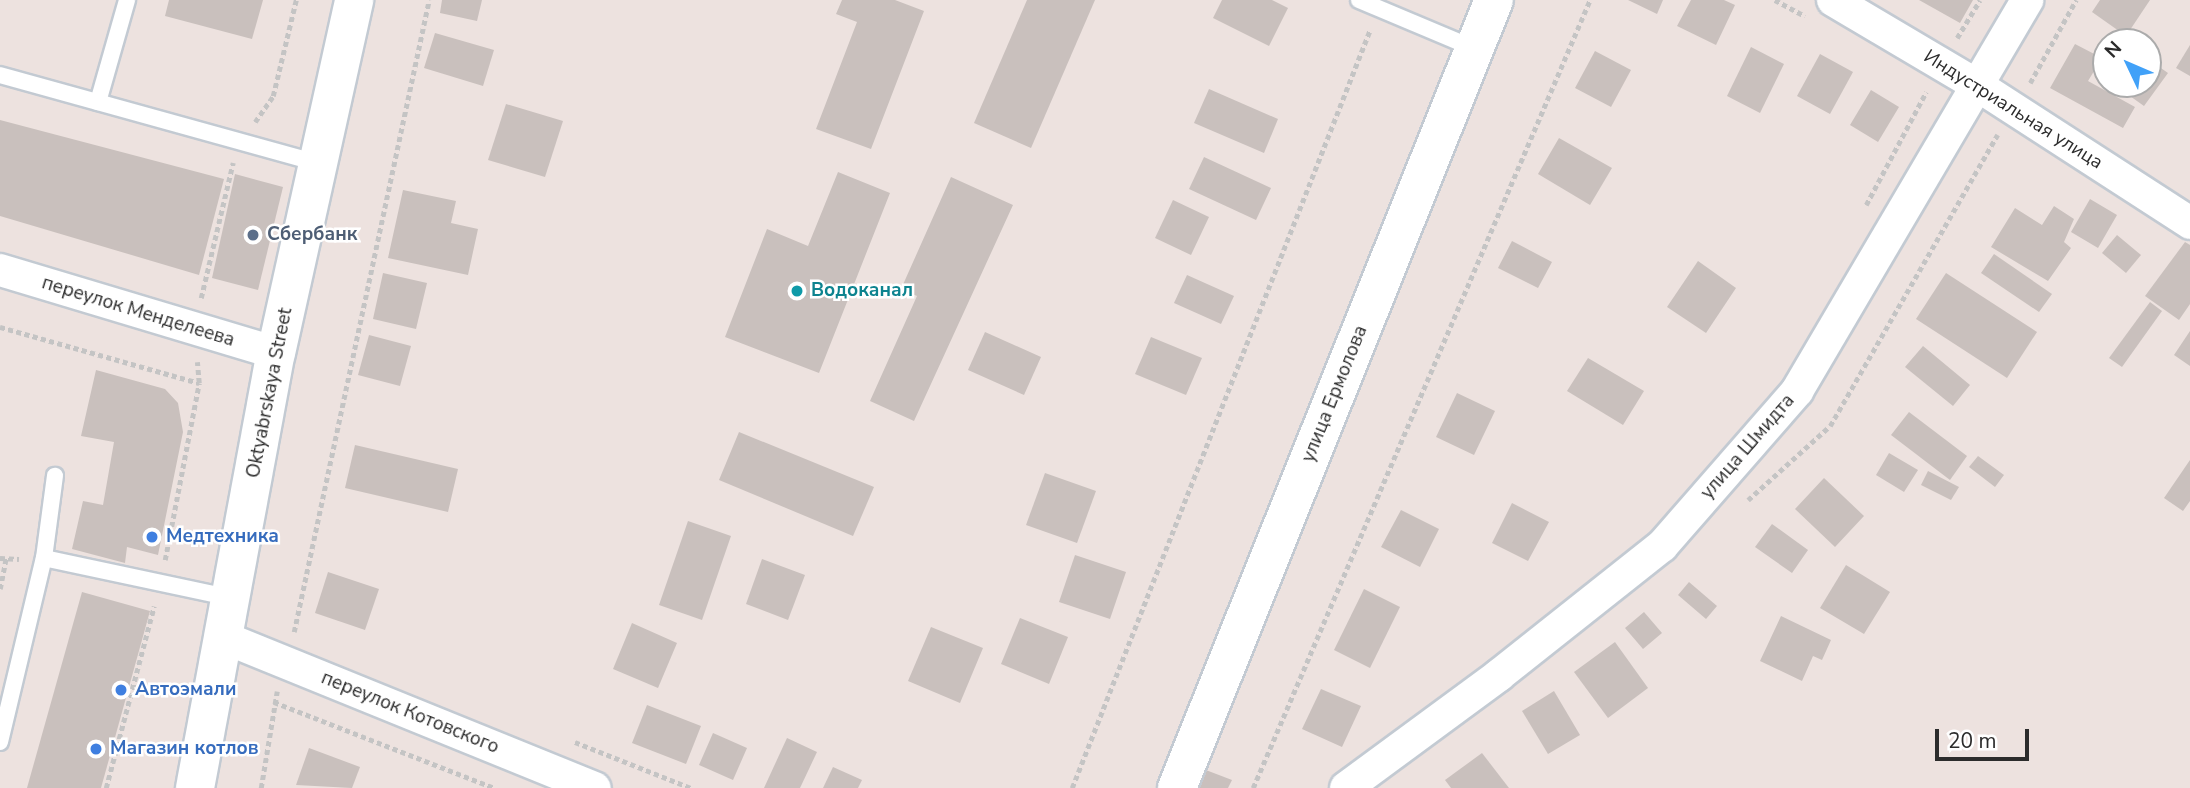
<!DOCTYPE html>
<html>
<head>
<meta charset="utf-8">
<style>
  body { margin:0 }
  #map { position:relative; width:2190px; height:788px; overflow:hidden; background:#ede2df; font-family:"Nunito Sans",sans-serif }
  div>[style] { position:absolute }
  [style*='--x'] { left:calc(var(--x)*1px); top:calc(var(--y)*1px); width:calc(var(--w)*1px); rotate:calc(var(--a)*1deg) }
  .building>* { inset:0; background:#c9c0bd }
  .path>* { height:4.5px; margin-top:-2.25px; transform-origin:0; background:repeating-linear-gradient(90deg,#c4c4c4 0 5px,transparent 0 8.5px) }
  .roads { filter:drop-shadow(2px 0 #c3cad2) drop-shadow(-2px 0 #c3cad2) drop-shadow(0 2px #c3cad2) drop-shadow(0 -2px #c3cad2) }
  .service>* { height:16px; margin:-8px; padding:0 8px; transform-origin:8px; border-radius:8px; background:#fff }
  .minor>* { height:32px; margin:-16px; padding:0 16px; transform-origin:16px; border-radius:16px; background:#fff }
  .tertiary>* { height:38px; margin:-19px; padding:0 19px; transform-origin:19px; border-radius:19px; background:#fff }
  .secondary>* { height:38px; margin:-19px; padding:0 19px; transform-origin:19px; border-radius:19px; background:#fff }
  .dots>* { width:19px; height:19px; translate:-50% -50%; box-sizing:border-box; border:4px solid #fff; border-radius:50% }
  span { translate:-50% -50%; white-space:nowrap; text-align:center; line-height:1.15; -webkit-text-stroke:5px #fff; paint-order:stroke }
  .street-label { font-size:19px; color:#2c2c2c }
  .service-label { font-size:19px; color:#4e5e75; font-weight:700 }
  .left { translate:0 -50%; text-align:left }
  .culture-label { font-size:19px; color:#0d838f; font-weight:700 }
  .shop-label { font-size:19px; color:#366cbe; font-weight:700 }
  .north { position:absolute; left:2092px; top:28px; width:70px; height:70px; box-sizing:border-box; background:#fff; border:2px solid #ababab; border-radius:50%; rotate:314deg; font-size:19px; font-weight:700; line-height:28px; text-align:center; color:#2c2c2c }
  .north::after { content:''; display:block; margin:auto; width:24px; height:32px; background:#41a1f8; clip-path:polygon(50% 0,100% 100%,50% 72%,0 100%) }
  .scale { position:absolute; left:1935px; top:729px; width:94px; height:32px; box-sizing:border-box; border:4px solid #2c2c2c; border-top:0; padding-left:9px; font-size:21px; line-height:24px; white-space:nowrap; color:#2c2c2c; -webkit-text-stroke:5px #fff; paint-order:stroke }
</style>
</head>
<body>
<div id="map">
  <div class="building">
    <div style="clip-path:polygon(169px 0,263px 0,252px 39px,165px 16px)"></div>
    <div style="clip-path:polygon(442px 0,482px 0,477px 21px,440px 13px)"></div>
    <div style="clip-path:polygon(842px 0,895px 0,924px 11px,871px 149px,816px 129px,857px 22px,836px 14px)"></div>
    <div style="clip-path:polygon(1027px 0,1095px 0,1031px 148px,974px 123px)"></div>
    <div style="clip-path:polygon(1222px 0,1272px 0,1288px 8px,1269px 46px,1213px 18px)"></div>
    <div style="clip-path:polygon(1628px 0,1663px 0,1657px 14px)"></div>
    <div style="clip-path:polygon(1691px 0,1724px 0,1735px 5px,1716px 45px,1677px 26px)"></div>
    <div style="clip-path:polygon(1919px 0,1973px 0,1960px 23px)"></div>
    <div style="clip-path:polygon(2100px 0,2150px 0,2126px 36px,2092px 12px)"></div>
    <div style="clip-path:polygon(435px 33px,494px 50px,483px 86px,424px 68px)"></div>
    <div style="clip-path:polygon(2075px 44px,2102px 58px,2088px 81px,2135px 107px,2123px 128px,2050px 88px)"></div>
    <div style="clip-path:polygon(2190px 45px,2190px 76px,2176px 68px)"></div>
    <div style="clip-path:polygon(1751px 47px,1784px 64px,1760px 113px,1727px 96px)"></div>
    <div style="clip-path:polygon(1595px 51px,1631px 70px,1611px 107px,1575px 88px)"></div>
    <div style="clip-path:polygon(1820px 54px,1853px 72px,1830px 114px,1797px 96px)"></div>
    <div style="clip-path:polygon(2148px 59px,2168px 73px,2144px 106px,2113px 84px,2148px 84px)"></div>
    <div style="clip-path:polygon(1209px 89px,1278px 119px,1264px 153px,1194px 123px)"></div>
    <div style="clip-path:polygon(1871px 90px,1899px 107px,1878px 142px,1850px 125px)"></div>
    <div style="clip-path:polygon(506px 104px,563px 121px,545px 177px,488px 160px)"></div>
    <div style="clip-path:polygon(0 120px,224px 179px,199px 275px,0 216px)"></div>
    <div style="clip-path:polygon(1559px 138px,1612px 168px,1590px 205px,1538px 174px)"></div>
    <div style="clip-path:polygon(1204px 157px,1271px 188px,1256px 220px,1189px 189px)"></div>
    <div style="clip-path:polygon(838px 172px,890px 193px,819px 373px,725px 337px,767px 229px,808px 246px)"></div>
    <div style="clip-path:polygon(235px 174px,283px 187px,258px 290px,212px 278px)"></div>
    <div style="clip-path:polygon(951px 177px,1013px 205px,914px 421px,870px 401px,917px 296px,901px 289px)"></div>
    <div style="clip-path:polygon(403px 190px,456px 201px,451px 223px,478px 229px,468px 275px,388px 258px)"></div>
    <div style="clip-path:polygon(2090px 199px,2117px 215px,2098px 248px,2071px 232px)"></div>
    <div style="clip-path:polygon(1173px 200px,1209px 217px,1191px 255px,1155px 238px)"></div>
    <div style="clip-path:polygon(2054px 206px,2074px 219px,2064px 242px,2071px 248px,2048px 281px,1991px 247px,2015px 208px,2042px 225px)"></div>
    <div style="clip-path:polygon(2117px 235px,2141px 255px,2126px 273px,2102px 253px)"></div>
    <div style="clip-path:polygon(1512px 241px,1552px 262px,1538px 288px,1498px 268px)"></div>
    <div style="clip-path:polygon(2185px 242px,2190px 245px,2190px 304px,2179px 320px,2145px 296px)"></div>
    <div style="clip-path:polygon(1994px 254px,2052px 294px,2039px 312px,1981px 273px)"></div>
    <div style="clip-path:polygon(1698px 261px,1736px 288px,1706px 333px,1667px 307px)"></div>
    <div style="clip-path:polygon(383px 273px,427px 283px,416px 329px,373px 319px)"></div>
    <div style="clip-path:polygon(1946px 273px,2037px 332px,2007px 378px,1916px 319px)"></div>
    <div style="clip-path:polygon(1187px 275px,1234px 296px,1221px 324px,1174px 303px)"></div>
    <div style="clip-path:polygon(2150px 302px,2162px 311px,2122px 367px,2109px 358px)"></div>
    <div style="clip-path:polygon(2190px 331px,2190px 366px,2174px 355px)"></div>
    <div style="clip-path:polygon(985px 332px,1041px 357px,1024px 395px,968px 370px)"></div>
    <div style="clip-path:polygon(369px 335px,411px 346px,400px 386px,358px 375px)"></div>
    <div style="clip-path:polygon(1151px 337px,1202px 358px,1186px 395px,1135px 374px)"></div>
    <div style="clip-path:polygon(1923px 346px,1970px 385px,1953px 406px,1905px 367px)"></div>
    <div style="clip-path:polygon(1588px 358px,1644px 391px,1623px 425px,1567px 391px)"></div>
    <div style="clip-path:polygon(96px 370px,165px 389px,178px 403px,183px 432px,158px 555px,127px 547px,125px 563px,72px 549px,83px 501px,103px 505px,114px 442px,81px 436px)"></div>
    <div style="clip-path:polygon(1457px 393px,1495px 411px,1474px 455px,1436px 437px)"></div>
    <div style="clip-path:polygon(1909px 412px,1967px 456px,1950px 480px,1891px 435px)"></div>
    <div style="clip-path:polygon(739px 432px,874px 487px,853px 536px,719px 480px)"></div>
    <div style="clip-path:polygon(355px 445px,458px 469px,448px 512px,345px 488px)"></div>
    <div style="clip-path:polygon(1889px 453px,1918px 470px,1904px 492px,1876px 475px)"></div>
    <div style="clip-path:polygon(1978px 456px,2004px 475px,1995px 487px,1969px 467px)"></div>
    <div style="clip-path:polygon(2190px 460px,2190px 501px,2183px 511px,2164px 498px)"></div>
    <div style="clip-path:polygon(1928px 471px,1959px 487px,1951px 500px,1921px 485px)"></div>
    <div style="clip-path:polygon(1045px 473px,1096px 491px,1077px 543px,1026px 525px)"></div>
    <div style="clip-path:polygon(1824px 478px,1864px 516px,1835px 547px,1795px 509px)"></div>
    <div style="clip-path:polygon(1512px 503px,1549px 522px,1528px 561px,1492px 543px)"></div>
    <div style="clip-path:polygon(1401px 510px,1439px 529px,1420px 567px,1381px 547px)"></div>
    <div style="clip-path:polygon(688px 521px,731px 536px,702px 620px,659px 605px)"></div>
    <div style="clip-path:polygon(1772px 524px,1808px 550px,1792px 573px,1755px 547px)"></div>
    <div style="clip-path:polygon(1075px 555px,1126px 572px,1110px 619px,1059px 602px)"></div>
    <div style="clip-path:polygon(762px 559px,805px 575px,788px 620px,746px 604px)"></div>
    <div style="clip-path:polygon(1846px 565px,1890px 592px,1864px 634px,1820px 608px)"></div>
    <div style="clip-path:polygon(328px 572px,379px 589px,365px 630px,315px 613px)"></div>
    <div style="clip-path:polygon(1689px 582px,1717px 606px,1706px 619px,1678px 595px)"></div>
    <div style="clip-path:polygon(1364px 589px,1400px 607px,1370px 668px,1334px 650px)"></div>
    <div style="clip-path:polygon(82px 592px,150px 611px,101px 788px,27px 788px)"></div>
    <div style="clip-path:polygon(1644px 612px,1662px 633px,1643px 649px,1625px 628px)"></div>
    <div style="clip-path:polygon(1781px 616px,1831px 640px,1822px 660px,1813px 656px,1802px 681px,1760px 661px)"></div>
    <div style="clip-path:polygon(1020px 618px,1068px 637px,1049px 684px,1001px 664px)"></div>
    <div style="clip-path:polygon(632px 623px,677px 643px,658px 688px,613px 669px)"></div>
    <div style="clip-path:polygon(931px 627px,983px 648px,960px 703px,908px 681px)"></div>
    <div style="clip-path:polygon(1615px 642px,1648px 688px,1608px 718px,1574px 672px)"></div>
    <div style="clip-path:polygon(1321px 689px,1361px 706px,1342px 747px,1302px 729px)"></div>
    <div style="clip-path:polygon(1554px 691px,1580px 735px,1548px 754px,1522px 711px)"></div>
    <div style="clip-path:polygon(647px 705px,701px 726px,686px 764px,632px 743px)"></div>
    <div style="clip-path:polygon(713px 733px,747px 748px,733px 780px,699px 765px)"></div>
    <div style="clip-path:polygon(787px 738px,817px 752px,800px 788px,764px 788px)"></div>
    <div style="clip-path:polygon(309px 748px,360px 767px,352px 788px,296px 785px)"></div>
    <div style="clip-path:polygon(1482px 753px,1509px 788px,1451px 788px,1445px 780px)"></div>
    <div style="clip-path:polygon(833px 767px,862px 780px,858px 788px,823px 788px)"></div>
    <div style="clip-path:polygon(1198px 767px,1232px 780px,1228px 788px,1190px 788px)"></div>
  </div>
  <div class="path">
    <div style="--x:1775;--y:0;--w:34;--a:28"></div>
    <div style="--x:1957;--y:38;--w:44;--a:-58.8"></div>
    <div style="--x:2030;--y:83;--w:95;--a:-61"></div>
    <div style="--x:255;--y:122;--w:32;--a:-55"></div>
    <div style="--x:273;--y:96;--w:99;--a:-76.5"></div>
    <div style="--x:1866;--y:205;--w:128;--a:-62"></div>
    <div style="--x:201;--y:298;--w:139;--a:-76.7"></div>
    <div style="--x:0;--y:327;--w:207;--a:15.7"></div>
    <div style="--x:1748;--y:500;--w:110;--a:-42.1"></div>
    <div style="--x:1830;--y:426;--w:336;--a:-60.1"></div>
    <div style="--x:0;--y:558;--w:19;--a:3"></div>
    <div style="--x:165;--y:560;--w:180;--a:-79.1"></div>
    <div style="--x:199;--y:383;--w:21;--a:-95"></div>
    <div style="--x:0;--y:589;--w:31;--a:-79"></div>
    <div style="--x:294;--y:632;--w:646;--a:-77.94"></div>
    <div style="--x:274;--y:702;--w:237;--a:21.3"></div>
    <div style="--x:575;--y:742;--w:125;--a:21.6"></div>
    <div style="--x:106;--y:788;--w:188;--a:-75.2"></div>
    <div style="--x:261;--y:788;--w:98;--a:-80.6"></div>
    <div style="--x:1072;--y:788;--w:814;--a:-68.54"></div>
    <div style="--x:1253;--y:788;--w:857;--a:-66.85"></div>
  </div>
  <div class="roads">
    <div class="service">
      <div style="--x:1359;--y:0;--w:124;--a:22.8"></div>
      <div style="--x:0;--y:75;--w:330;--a:15.5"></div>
      <div style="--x:98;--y:102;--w:106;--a:-74.1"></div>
      <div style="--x:44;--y:558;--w:83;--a:-82.4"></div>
      <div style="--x:0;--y:742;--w:189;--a:-76.6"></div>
      <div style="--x:44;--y:558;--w:192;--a:12"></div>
    </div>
    <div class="minor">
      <div style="--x:1833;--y:0;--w:167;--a:30.6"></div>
      <div style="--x:1977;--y:85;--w:254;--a:32.9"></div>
      <div style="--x:0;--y:270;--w:288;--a:16.7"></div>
      <div style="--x:225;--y:638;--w:399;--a:22.1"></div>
      <div style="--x:1346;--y:788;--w:190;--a:-36.4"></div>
      <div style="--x:1499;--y:675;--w:208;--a:-38.4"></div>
      <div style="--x:1662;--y:546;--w:206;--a:-48.9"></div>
      <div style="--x:1797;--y:391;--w:454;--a:-59.5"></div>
    </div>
    <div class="tertiary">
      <div style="--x:1177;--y:788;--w:849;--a:-68.09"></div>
    </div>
    <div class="secondary">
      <div style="--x:195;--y:788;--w:442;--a:-79.5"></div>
      <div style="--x:276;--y:353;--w:362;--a:-77.5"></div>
    </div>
  </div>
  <div class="dots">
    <div style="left:253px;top:235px;background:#5c6f8a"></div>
    <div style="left:797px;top:291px;background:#0f9aa8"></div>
    <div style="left:152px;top:537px;background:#3f7fe0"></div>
    <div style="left:121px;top:690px;background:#3f7fe0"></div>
    <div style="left:96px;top:749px;background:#3f7fe0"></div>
  </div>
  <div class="street-label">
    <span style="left:2013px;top:110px;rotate:32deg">Индустриальная улица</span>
    <span style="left:138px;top:312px;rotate:17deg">переулок Менделеева</span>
    <span style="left:270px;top:393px;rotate:-79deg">Oktyabrskaya Street</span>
    <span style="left:1335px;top:394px;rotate:-68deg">улица Ермолова</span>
    <span style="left:1748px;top:447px;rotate:-49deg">улица Шмидта</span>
    <span style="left:410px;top:713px;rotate:22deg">переулок Котовского</span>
  </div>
  <div class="service-label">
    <span class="left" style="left:267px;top:235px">Сбербанк</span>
  </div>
  <div class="culture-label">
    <span class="left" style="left:811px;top:291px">Водоканал</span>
  </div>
  <div class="shop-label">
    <span class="left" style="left:166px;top:537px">Медтехника</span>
    <span class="left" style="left:135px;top:690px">Автоэмали</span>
    <span class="left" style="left:110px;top:749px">Магазин котлов</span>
  </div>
  <div class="north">N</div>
  <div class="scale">20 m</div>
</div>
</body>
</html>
